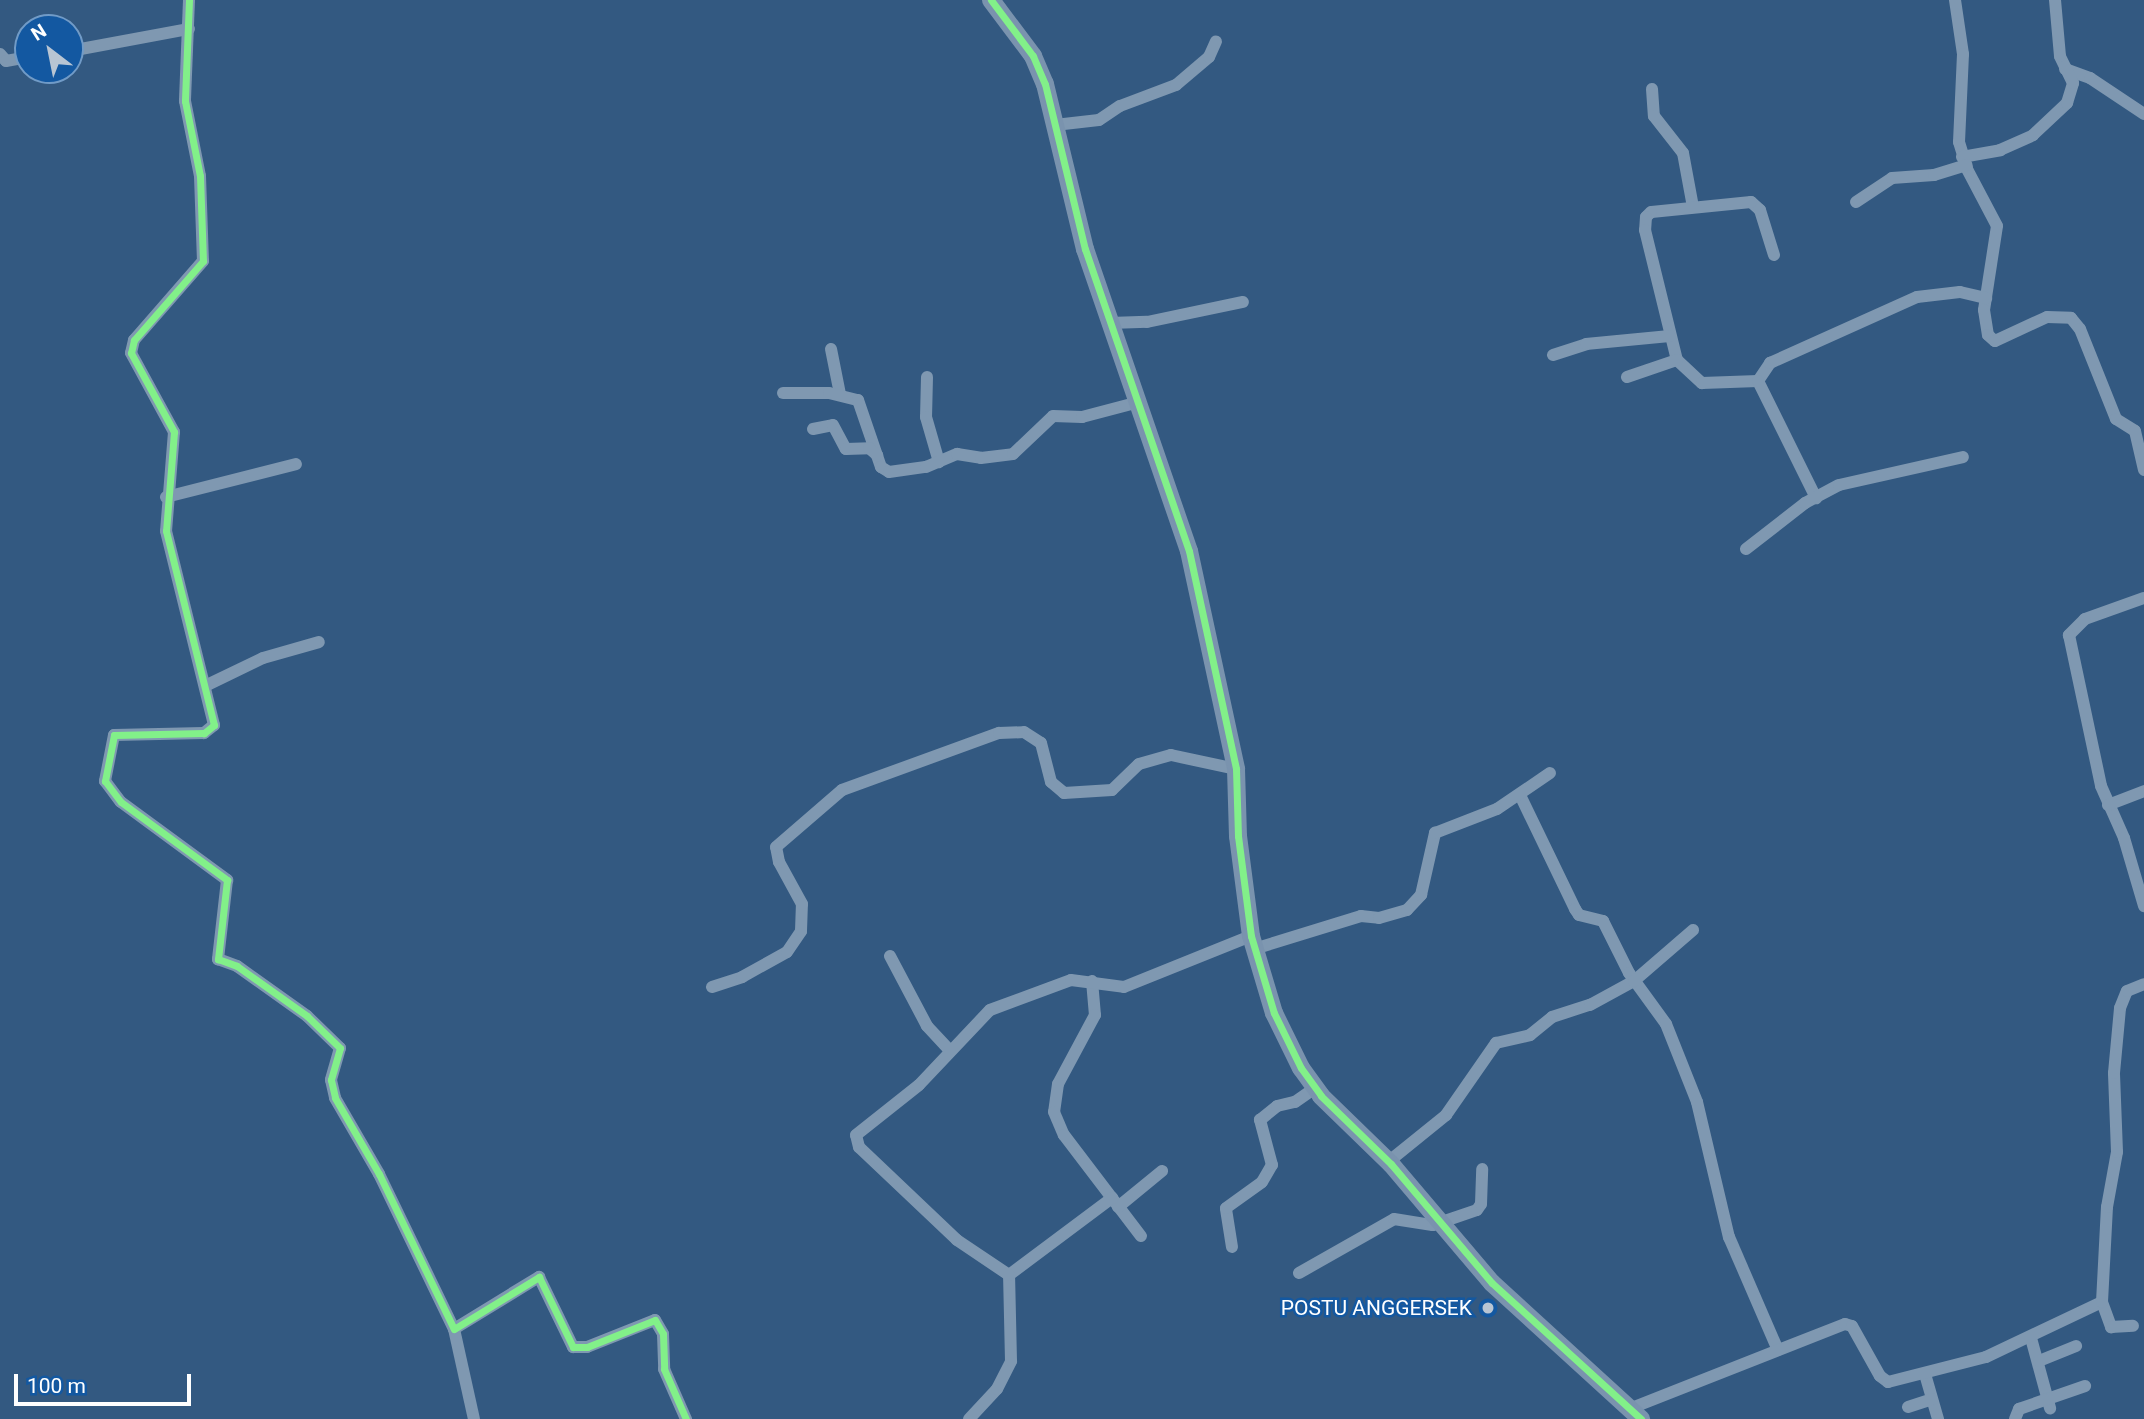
<!DOCTYPE html>
<html>
<head>
<meta charset="utf-8">
<style>
  body { margin:0 }
  #map { position:relative; width:2144px; height:1419px; overflow:hidden; background:#335981; font-family:Roboto,sans-serif }
  div>[style] { position:absolute }
  [style*='--x'] { left:calc(var(--x)*1px); top:calc(var(--y)*1px); width:calc(var(--w)*1px); rotate:calc(var(--a)*1deg) }
  .street>* { height:12px; margin:-6px; padding:0 6px; transform-origin:6px; border-radius:6px; background:#7f98b1 }
  .secondary>* { height:18px; margin:-9px; padding:0 9px; transform-origin:9px; border-radius:9px; background:#7a93ae }
  .cycleway>* { height:7px; margin:-3.5px; padding:0 3.5px; transform-origin:3.5px; border-radius:3.5px; background:#82f089 }
  .dots>* { width:19px; height:19px; translate:-50% -50%; box-sizing:border-box; border:4px solid #1358a1; border-radius:50% }
  span { translate:-50% -50%; white-space:nowrap; text-align:center; line-height:1.15; -webkit-text-stroke:5px #1358a1; paint-order:stroke }
  .poi-label { font-size:21px; color:#fff }
  .right { translate:-100% -50%; text-align:right }
  .north { position:absolute; left:14px; top:14px; width:70px; height:70px; box-sizing:border-box; background:#1358a1; border:2px solid #719bc7; border-radius:50%; rotate:328deg; font-size:19px; font-weight:700; line-height:28px; text-align:center; color:#fff }
  .north::after { content:''; display:block; margin:auto; width:24px; height:32px; background:#b8c5d3; clip-path:polygon(50% 0,100% 100%,50% 72%,0 100%) }
  .scale { position:absolute; left:14px; top:1374px; width:177px; height:32px; box-sizing:border-box; border:4px solid #fff; border-top:0; padding-left:9px; font-size:21px; line-height:24px; white-space:nowrap; color:#fff; -webkit-text-stroke:5px #1358a1; paint-order:stroke }
</style>
</head>
<body>
<div id="map">
  <div class="street">
    <div style="--x:189;--y:0;--w:101;--a:92.3"></div>
    <div style="--x:185;--y:101;--w:76;--a:78.7"></div>
    <div style="--x:200;--y:176;--w:85;--a:88"></div>
    <div style="--x:203;--y:261;--w:105;--a:131.1"></div>
    <div style="--x:134;--y:340;--w:13;--a:103"></div>
    <div style="--x:131;--y:353;--w:90;--a:61.4"></div>
    <div style="--x:174;--y:432;--w:99;--a:94.6"></div>
    <div style="--x:166;--y:531;--w:200;--a:76.1"></div>
    <div style="--x:214;--y:725;--w:13;--a:141"></div>
    <div style="--x:204;--y:733;--w:90;--a:178.7"></div>
    <div style="--x:114;--y:735;--w:47;--a:101.1"></div>
    <div style="--x:105;--y:781;--w:26;--a:53"></div>
    <div style="--x:121;--y:802;--w:132;--a:36.3"></div>
    <div style="--x:227;--y:880;--w:80;--a:96.5"></div>
    <div style="--x:218;--y:959;--w:20;--a:20"></div>
    <div style="--x:237;--y:966;--w:86;--a:35.5"></div>
    <div style="--x:307;--y:1016;--w:46;--a:44.1"></div>
    <div style="--x:340;--y:1048;--w:33;--a:106"></div>
    <div style="--x:331;--y:1080;--w:18;--a:77"></div>
    <div style="--x:335;--y:1098;--w:88;--a:59.9"></div>
    <div style="--x:379;--y:1174;--w:172;--a:64.2"></div>
    <div style="--x:454;--y:1329;--w:100;--a:-31.5"></div>
    <div style="--x:539;--y:1277;--w:78;--a:64.1"></div>
    <div style="--x:573;--y:1347;--w:14;--a:0"></div>
    <div style="--x:587;--y:1347;--w:73;--a:-21.7"></div>
    <div style="--x:655;--y:1320;--w:16;--a:60"></div>
    <div style="--x:663;--y:1334;--w:35;--a:88"></div>
    <div style="--x:664;--y:1369;--w:55;--a:66.3"></div>
    <div style="--x:1955;--y:0;--w:55;--a:81.6"></div>
    <div style="--x:1963;--y:54;--w:88;--a:92.6"></div>
    <div style="--x:1959;--y:142;--w:28;--a:73"></div>
    <div style="--x:1967;--y:169;--w:64;--a:62.2"></div>
    <div style="--x:1997;--y:226;--w:85;--a:98.8"></div>
    <div style="--x:1984;--y:310;--w:25;--a:81"></div>
    <div style="--x:1988;--y:335;--w:9;--a:41"></div>
    <div style="--x:1995;--y:341;--w:57;--a:-24.8"></div>
    <div style="--x:2047;--y:317;--w:24;--a:2"></div>
    <div style="--x:2071;--y:318;--w:14;--a:51"></div>
    <div style="--x:2080;--y:329;--w:97;--a:68.2"></div>
    <div style="--x:2116;--y:419;--w:22;--a:32"></div>
    <div style="--x:2135;--y:431;--w:40;--a:77"></div>
    <div style="--x:70;--y:51;--w:121;--a:-10.5"></div>
    <div style="--x:0;--y:54;--w:9;--a:49"></div>
    <div style="--x:6;--y:61;--w:22;--a:-10"></div>
    <div style="--x:2065;--y:69;--w:27;--a:20"></div>
    <div style="--x:2090;--y:78;--w:65;--a:33.7"></div>
    <div style="--x:1652;--y:89;--w:27;--a:86"></div>
    <div style="--x:1654;--y:116;--w:47;--a:51.9"></div>
    <div style="--x:1683;--y:153;--w:55;--a:79.5"></div>
    <div style="--x:1055;--y:125;--w:44;--a:-6.5"></div>
    <div style="--x:1099;--y:120;--w:25;--a:-34"></div>
    <div style="--x:1120;--y:106;--w:60;--a:-20.6"></div>
    <div style="--x:1176;--y:85;--w:43;--a:-40.3"></div>
    <div style="--x:1209;--y:57;--w:17;--a:-66"></div>
    <div style="--x:1962;--y:157;--w:39;--a:-10"></div>
    <div style="--x:2000;--y:150;--w:36;--a:-24"></div>
    <div style="--x:2033;--y:135;--w:47;--a:-43.3"></div>
    <div style="--x:2067;--y:103;--w:21;--a:-73"></div>
    <div style="--x:2073;--y:83;--w:30;--a:-116"></div>
    <div style="--x:2060;--y:56;--w:56;--a:-95.1"></div>
    <div style="--x:1856;--y:202;--w:43;--a:-33.7"></div>
    <div style="--x:1892;--y:178;--w:42;--a:-4.1"></div>
    <div style="--x:1934;--y:175;--w:34;--a:-17"></div>
    <div style="--x:1774;--y:255;--w:47;--a:-107.3"></div>
    <div style="--x:1760;--y:210;--w:12;--a:-138"></div>
    <div style="--x:1751;--y:202;--w:100;--a:174.3"></div>
    <div style="--x:1651;--y:212;--w:7;--a:135"></div>
    <div style="--x:1646;--y:217;--w:13;--a:94"></div>
    <div style="--x:1645;--y:230;--w:134;--a:76.2"></div>
    <div style="--x:1677;--y:360;--w:34;--a:43"></div>
    <div style="--x:1702;--y:383;--w:56;--a:-2"></div>
    <div style="--x:1758;--y:381;--w:22;--a:-56"></div>
    <div style="--x:1770;--y:363;--w:161;--a:-24.2"></div>
    <div style="--x:1917;--y:297;--w:43;--a:-6.6"></div>
    <div style="--x:1960;--y:292;--w:27;--a:13"></div>
    <div style="--x:1110;--y:323;--w:37;--a:-2"></div>
    <div style="--x:1147;--y:322;--w:98;--a:-11.8"></div>
    <div style="--x:831;--y:349;--w:46;--a:78.7"></div>
    <div style="--x:1553;--y:355;--w:35;--a:-18"></div>
    <div style="--x:1586;--y:344;--w:84;--a:-5.4"></div>
    <div style="--x:927;--y:377;--w:40;--a:91.4"></div>
    <div style="--x:926;--y:417;--w:47;--a:73.9"></div>
    <div style="--x:1627;--y:377;--w:53;--a:-18.8"></div>
    <div style="--x:1758;--y:381;--w:131;--a:63.6"></div>
    <div style="--x:783;--y:393;--w:46;--a:0"></div>
    <div style="--x:829;--y:393;--w:30;--a:14"></div>
    <div style="--x:858;--y:400;--w:71;--a:71.1"></div>
    <div style="--x:881;--y:467;--w:9;--a:32"></div>
    <div style="--x:889;--y:472;--w:37;--a:-8"></div>
    <div style="--x:926;--y:467;--w:34;--a:-23"></div>
    <div style="--x:957;--y:454;--w:24;--a:9"></div>
    <div style="--x:981;--y:458;--w:32;--a:-7"></div>
    <div style="--x:1013;--y:454;--w:55;--a:-43.5"></div>
    <div style="--x:1053;--y:416;--w:29;--a:2"></div>
    <div style="--x:1082;--y:417;--w:55;--a:-14.8"></div>
    <div style="--x:813;--y:429;--w:20;--a:-11"></div>
    <div style="--x:833;--y:425;--w:27;--a:62"></div>
    <div style="--x:846;--y:449;--w:23;--a:-2"></div>
    <div style="--x:869;--y:448;--w:11;--a:41"></div>
    <div style="--x:166;--y:497;--w:134;--a:-14.2"></div>
    <div style="--x:1746;--y:549;--w:75;--a:-37.9"></div>
    <div style="--x:1805;--y:503;--w:38;--a:-28"></div>
    <div style="--x:1839;--y:485;--w:127;--a:-12.7"></div>
    <div style="--x:2144;--y:598;--w:63;--a:160.4"></div>
    <div style="--x:2085;--y:619;--w:23;--a:135"></div>
    <div style="--x:2069;--y:635;--w:154;--a:78"></div>
    <div style="--x:2101;--y:786;--w:57;--a:66.1"></div>
    <div style="--x:2124;--y:838;--w:71;--a:73.6"></div>
    <div style="--x:205;--y:686;--w:64;--a:-25.8"></div>
    <div style="--x:263;--y:658;--w:58;--a:-15.9"></div>
    <div style="--x:1520;--y:795;--w:127;--a:64.2"></div>
    <div style="--x:1575;--y:909;--w:7;--a:56"></div>
    <div style="--x:1579;--y:915;--w:25;--a:14"></div>
    <div style="--x:1603;--y:921;--w:58;--a:63.4"></div>
    <div style="--x:1629;--y:973;--w:63;--a:54"></div>
    <div style="--x:1666;--y:1024;--w:84;--a:68.3"></div>
    <div style="--x:1697;--y:1102;--w:139;--a:76.7"></div>
    <div style="--x:1729;--y:1237;--w:123;--a:66.6"></div>
    <div style="--x:2108;--y:805;--w:39;--a:-21"></div>
    <div style="--x:1254;--y:949;--w:112;--a:-17.1"></div>
    <div style="--x:1361;--y:916;--w:18;--a:6"></div>
    <div style="--x:1379;--y:918;--w:29;--a:-16"></div>
    <div style="--x:1407;--y:910;--w:21;--a:-47"></div>
    <div style="--x:1421;--y:895;--w:64;--a:-77.3"></div>
    <div style="--x:1435;--y:833;--w:66;--a:-21.2"></div>
    <div style="--x:1497;--y:809;--w:64;--a:-34.2"></div>
    <div style="--x:890;--y:956;--w:79;--a:62.1"></div>
    <div style="--x:927;--y:1026;--w:34;--a:47"></div>
    <div style="--x:1092;--y:981;--w:34;--a:85"></div>
    <div style="--x:1095;--y:1015;--w:78;--a:118.2"></div>
    <div style="--x:1058;--y:1084;--w:28;--a:98"></div>
    <div style="--x:1054;--y:1112;--w:25;--a:67"></div>
    <div style="--x:1064;--y:1135;--w:127;--a:52.7"></div>
    <div style="--x:712;--y:987;--w:32;--a:-18"></div>
    <div style="--x:742;--y:977;--w:51;--a:-29.1"></div>
    <div style="--x:787;--y:952;--w:25;--a:-56"></div>
    <div style="--x:801;--y:931;--w:27;--a:-88"></div>
    <div style="--x:802;--y:904;--w:48;--a:-118.7"></div>
    <div style="--x:779;--y:862;--w:15;--a:-101"></div>
    <div style="--x:776;--y:847;--w:87;--a:-40.8"></div>
    <div style="--x:842;--y:790;--w:167;--a:-20"></div>
    <div style="--x:999;--y:733;--w:25;--a:-2"></div>
    <div style="--x:1024;--y:732;--w:20;--a:33"></div>
    <div style="--x:1041;--y:743;--w:40;--a:75.6"></div>
    <div style="--x:1051;--y:782;--w:17;--a:40"></div>
    <div style="--x:1064;--y:793;--w:48;--a:-3.6"></div>
    <div style="--x:1112;--y:790;--w:37;--a:-44"></div>
    <div style="--x:1139;--y:764;--w:33;--a:-16"></div>
    <div style="--x:1171;--y:755;--w:66;--a:12.2"></div>
    <div style="--x:1388;--y:1162;--w:75;--a:-39"></div>
    <div style="--x:1446;--y:1115;--w:88;--a:-55.2"></div>
    <div style="--x:1496;--y:1043;--w:35;--a:-13"></div>
    <div style="--x:1530;--y:1035;--w:28;--a:-39"></div>
    <div style="--x:1552;--y:1017;--w:40;--a:-18"></div>
    <div style="--x:1590;--y:1005;--w:50;--a:-28.6"></div>
    <div style="--x:1634;--y:981;--w:78;--a:-40.8"></div>
    <div style="--x:1118;--y:1207;--w:57;--a:-39.3"></div>
    <div style="--x:1232;--y:1247;--w:39;--a:-99"></div>
    <div style="--x:1226;--y:1208;--w:44;--a:-35.8"></div>
    <div style="--x:1262;--y:1182;--w:20;--a:-60"></div>
    <div style="--x:1272;--y:1165;--w:47;--a:-104.9"></div>
    <div style="--x:1260;--y:1120;--w:22;--a:-39"></div>
    <div style="--x:1277;--y:1106;--w:18;--a:-13"></div>
    <div style="--x:1295;--y:1102;--w:24;--a:-35"></div>
    <div style="--x:1299;--y:1273;--w:109;--a:-29.6"></div>
    <div style="--x:1394;--y:1219;--w:39;--a:9"></div>
    <div style="--x:1433;--y:1225;--w:46;--a:-18.8"></div>
    <div style="--x:1477;--y:1210;--w:7;--a:-56"></div>
    <div style="--x:1481;--y:1204;--w:35;--a:-88"></div>
    <div style="--x:1009;--y:1275;--w:129;--a:-36.8"></div>
    <div style="--x:2102;--y:1302;--w:27;--a:70"></div>
    <div style="--x:2111;--y:1327;--w:22;--a:-3"></div>
    <div style="--x:454;--y:1329;--w:92;--a:77.5"></div>
    <div style="--x:2031;--y:1338;--w:73;--a:74.8"></div>
    <div style="--x:2039;--y:1361;--w:40;--a:-22"></div>
    <div style="--x:1925;--y:1374;--w:47;--a:73.9"></div>
    <div style="--x:1908;--y:1407;--w:25;--a:-18"></div>
    <div style="--x:1629;--y:1409;--w:232;--a:-21.5"></div>
    <div style="--x:1845;--y:1324;--w:7;--a:16"></div>
    <div style="--x:1852;--y:1326;--w:57;--a:60.8"></div>
    <div style="--x:1880;--y:1376;--w:10;--a:37"></div>
    <div style="--x:1888;--y:1382;--w:101;--a:-14.3"></div>
    <div style="--x:1986;--y:1357;--w:128;--a:-25.4"></div>
    <div style="--x:2102;--y:1302;--w:95;--a:-87"></div>
    <div style="--x:2107;--y:1207;--w:56;--a:-79.7"></div>
    <div style="--x:2117;--y:1152;--w:79;--a:-92.2"></div>
    <div style="--x:2114;--y:1073;--w:65;--a:-84.7"></div>
    <div style="--x:2120;--y:1008;--w:18;--a:-68"></div>
    <div style="--x:2127;--y:991;--w:18;--a:-22"></div>
    <div style="--x:969;--y:1419;--w:41;--a:-47"></div>
    <div style="--x:997;--y:1389;--w:31;--a:-63"></div>
    <div style="--x:1011;--y:1361;--w:86;--a:-91.3"></div>
    <div style="--x:1009;--y:1275;--w:63;--a:-146.1"></div>
    <div style="--x:957;--y:1240;--w:135;--a:-136.5"></div>
    <div style="--x:859;--y:1147;--w:12;--a:-104"></div>
    <div style="--x:856;--y:1135;--w:80;--a:-38.4"></div>
    <div style="--x:919;--y:1085;--w:103;--a:-46.6"></div>
    <div style="--x:990;--y:1010;--w:86;--a:-20.3"></div>
    <div style="--x:1071;--y:980;--w:53;--a:7.5"></div>
    <div style="--x:1124;--y:987;--w:137;--a:-21.9"></div>
    <div style="--x:2015;--y:1419;--w:11;--a:-68"></div>
    <div style="--x:2019;--y:1409;--w:70;--a:-19.2"></div>
  </div>
  <div class="secondary">
    <div style="--x:991;--y:0;--w:70;--a:53.1"></div>
    <div style="--x:1033;--y:56;--w:30;--a:67"></div>
    <div style="--x:1045;--y:84;--w:170;--a:76.4"></div>
    <div style="--x:1085;--y:249;--w:319;--a:71"></div>
    <div style="--x:1189;--y:551;--w:223;--a:77.8"></div>
    <div style="--x:1236;--y:769;--w:67;--a:88.3"></div>
    <div style="--x:1238;--y:836;--w:101;--a:82.6"></div>
    <div style="--x:1251;--y:936;--w:80;--a:73.4"></div>
    <div style="--x:1274;--y:1013;--w:61;--a:63.9"></div>
    <div style="--x:1301;--y:1068;--w:34;--a:54"></div>
    <div style="--x:1321;--y:1096;--w:98;--a:44.2"></div>
    <div style="--x:1391;--y:1164;--w:156;--a:49.7"></div>
    <div style="--x:1492;--y:1283;--w:202;--a:42.4"></div>
  </div>
  <div class="cycleway">
    <div style="--x:189;--y:0;--w:101;--a:92.3"></div>
    <div style="--x:185;--y:101;--w:76;--a:78.7"></div>
    <div style="--x:200;--y:176;--w:85;--a:88"></div>
    <div style="--x:203;--y:261;--w:105;--a:131.1"></div>
    <div style="--x:134;--y:340;--w:13;--a:103"></div>
    <div style="--x:131;--y:353;--w:90;--a:61.4"></div>
    <div style="--x:174;--y:432;--w:99;--a:94.6"></div>
    <div style="--x:166;--y:531;--w:200;--a:76.1"></div>
    <div style="--x:214;--y:725;--w:13;--a:141"></div>
    <div style="--x:204;--y:733;--w:90;--a:178.7"></div>
    <div style="--x:114;--y:735;--w:47;--a:101.1"></div>
    <div style="--x:105;--y:781;--w:26;--a:53"></div>
    <div style="--x:121;--y:802;--w:132;--a:36.3"></div>
    <div style="--x:227;--y:880;--w:80;--a:96.5"></div>
    <div style="--x:218;--y:959;--w:20;--a:20"></div>
    <div style="--x:237;--y:966;--w:86;--a:35.5"></div>
    <div style="--x:307;--y:1016;--w:46;--a:44.1"></div>
    <div style="--x:340;--y:1048;--w:33;--a:106"></div>
    <div style="--x:331;--y:1080;--w:18;--a:77"></div>
    <div style="--x:335;--y:1098;--w:88;--a:59.9"></div>
    <div style="--x:379;--y:1174;--w:172;--a:64.2"></div>
    <div style="--x:454;--y:1329;--w:100;--a:-31.5"></div>
    <div style="--x:539;--y:1277;--w:78;--a:64.1"></div>
    <div style="--x:573;--y:1347;--w:14;--a:0"></div>
    <div style="--x:587;--y:1347;--w:73;--a:-21.7"></div>
    <div style="--x:655;--y:1320;--w:16;--a:60"></div>
    <div style="--x:663;--y:1334;--w:35;--a:88"></div>
    <div style="--x:664;--y:1369;--w:55;--a:66.3"></div>
    <div style="--x:991;--y:0;--w:70;--a:53.1"></div>
    <div style="--x:1033;--y:56;--w:30;--a:67"></div>
    <div style="--x:1045;--y:84;--w:170;--a:76.4"></div>
    <div style="--x:1085;--y:249;--w:319;--a:71"></div>
    <div style="--x:1189;--y:551;--w:223;--a:77.8"></div>
    <div style="--x:1236;--y:769;--w:67;--a:88.3"></div>
    <div style="--x:1238;--y:836;--w:101;--a:82.6"></div>
    <div style="--x:1251;--y:936;--w:80;--a:73.4"></div>
    <div style="--x:1274;--y:1013;--w:61;--a:63.9"></div>
    <div style="--x:1301;--y:1068;--w:34;--a:54"></div>
    <div style="--x:1321;--y:1096;--w:98;--a:44.2"></div>
    <div style="--x:1391;--y:1164;--w:156;--a:49.7"></div>
    <div style="--x:1492;--y:1283;--w:202;--a:42.4"></div>
  </div>
  <div class="dots">
    <div style="left:1488px;top:1308px;background:#b8c5d3"></div>
  </div>
  <div class="poi-label">
    <span class="right" style="left:1472px;top:1308px">POSTU ANGGERSEK</span>
  </div>
  <div class="north">N</div>
  <div class="scale">100 m</div>
</div>
</body>
</html>
